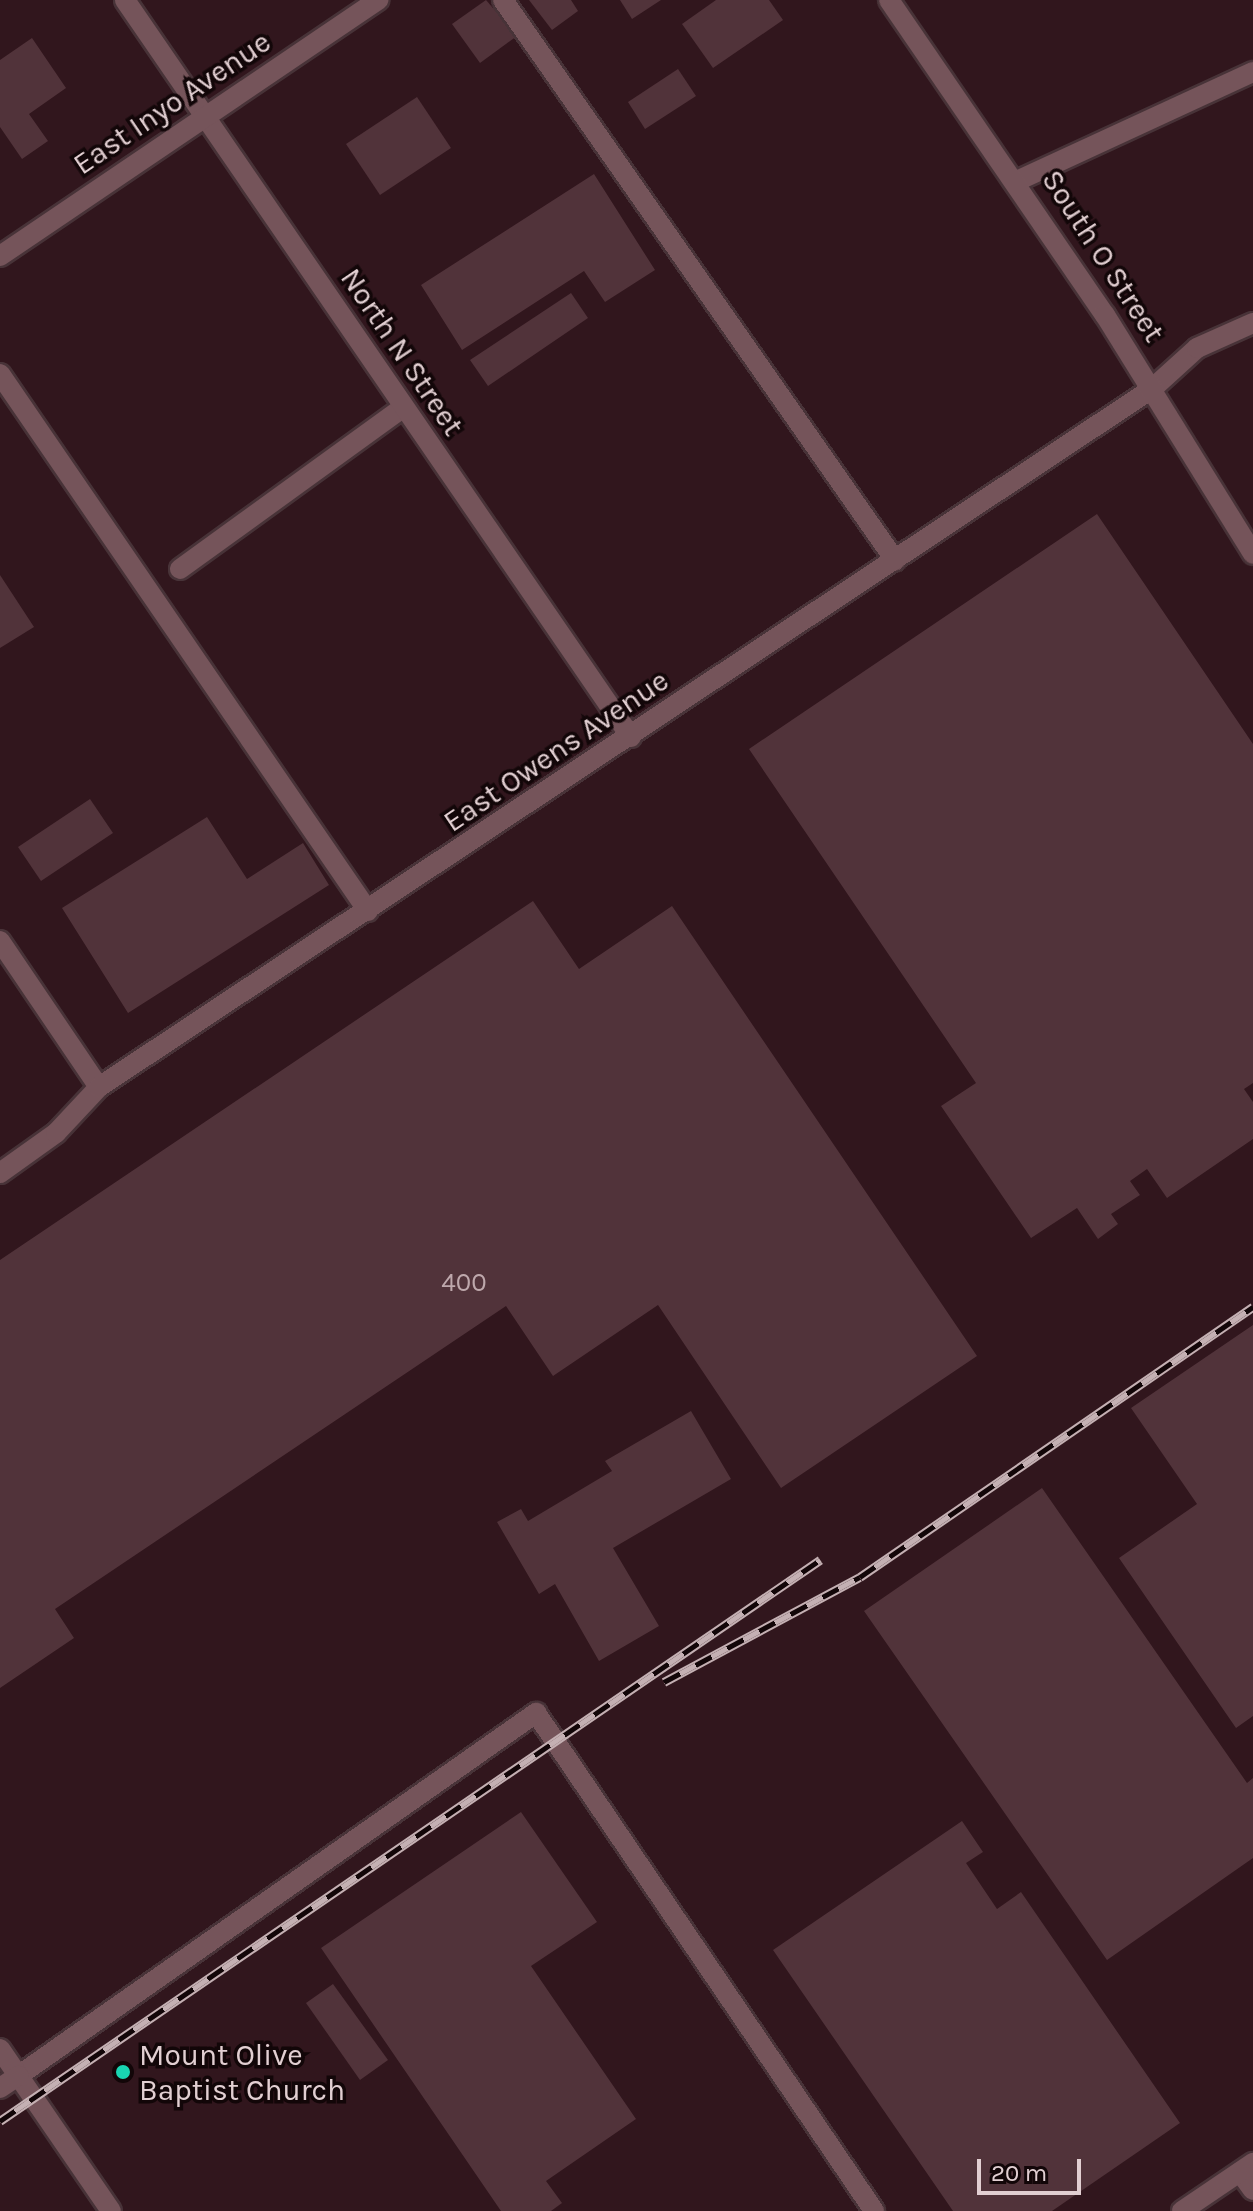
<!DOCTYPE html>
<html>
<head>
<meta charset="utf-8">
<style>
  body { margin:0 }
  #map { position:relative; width:1253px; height:2211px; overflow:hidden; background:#31161d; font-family:Karla,sans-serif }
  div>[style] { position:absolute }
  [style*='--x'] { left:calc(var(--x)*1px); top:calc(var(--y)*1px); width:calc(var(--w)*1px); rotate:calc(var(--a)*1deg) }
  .building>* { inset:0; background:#51333a }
  .roads { filter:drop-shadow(2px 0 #483338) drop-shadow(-2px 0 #483338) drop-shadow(0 2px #483338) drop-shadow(0 -2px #483338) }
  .lane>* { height:20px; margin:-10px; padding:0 10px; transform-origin:10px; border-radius:10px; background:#75545a }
  .street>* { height:20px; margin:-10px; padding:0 10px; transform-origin:10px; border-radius:10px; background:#75545a }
  .secondary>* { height:20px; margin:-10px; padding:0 10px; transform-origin:10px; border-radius:10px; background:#75545a }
  .rail>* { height:9px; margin-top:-4.5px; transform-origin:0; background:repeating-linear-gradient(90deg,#120608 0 18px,#c4b0b3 0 36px); box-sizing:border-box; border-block:2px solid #c4b0b3 }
  .dots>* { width:22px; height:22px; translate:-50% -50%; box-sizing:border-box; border:4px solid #120608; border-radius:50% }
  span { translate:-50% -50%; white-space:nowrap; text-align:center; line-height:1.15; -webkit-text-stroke:7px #120608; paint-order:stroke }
  .number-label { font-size:26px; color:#bea8ac }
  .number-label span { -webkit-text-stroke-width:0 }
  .street-label { font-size:30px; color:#e2cfd2 }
  .poi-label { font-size:30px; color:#e2cfd2 }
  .left { translate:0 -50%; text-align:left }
  .scale { position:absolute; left:977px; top:2159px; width:104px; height:36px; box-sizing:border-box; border:4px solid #e2cfd2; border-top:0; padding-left:10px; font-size:24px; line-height:28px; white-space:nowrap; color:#e2cfd2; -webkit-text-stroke:6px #120608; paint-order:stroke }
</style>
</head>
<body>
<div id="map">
  <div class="building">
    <div style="clip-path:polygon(486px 0,517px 36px,480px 63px,452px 24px)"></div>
    <div style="clip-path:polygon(529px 0,571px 0,578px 11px,552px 30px)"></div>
    <div style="clip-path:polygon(620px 0,661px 0,632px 19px)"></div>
    <div style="clip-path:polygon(716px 0,769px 0,783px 20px,713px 68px,682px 24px)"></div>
    <div style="clip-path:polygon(32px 38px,66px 88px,29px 114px,48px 141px,22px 159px,0 127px,0 60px)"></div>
    <div style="clip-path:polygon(678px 69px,696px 96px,645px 129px,628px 102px)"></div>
    <div style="clip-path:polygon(417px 97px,451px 148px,380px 195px,346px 144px)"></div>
    <div style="clip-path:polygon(594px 174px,655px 270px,605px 302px,584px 271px,462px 350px,421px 285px)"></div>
    <div style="clip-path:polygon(571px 293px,588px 318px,488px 386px,470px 360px)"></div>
    <div style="clip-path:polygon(1097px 514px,1253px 744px,1253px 1083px,1244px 1089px,1253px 1102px,1253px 1139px,1167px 1198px,1147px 1169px,1130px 1181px,1140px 1195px,1111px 1214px,1118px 1224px,1098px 1239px,1077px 1208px,1031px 1238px,941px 1106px,976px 1083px,749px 749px)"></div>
    <div style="clip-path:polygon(0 575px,34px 627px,0 648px)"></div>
    <div style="clip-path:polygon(90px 799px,113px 833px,41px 881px,18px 847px)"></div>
    <div style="clip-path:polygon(207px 817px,247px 879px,303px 843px,329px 885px,128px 1013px,62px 908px)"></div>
    <div style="clip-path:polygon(533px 901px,579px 969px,672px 906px,977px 1356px,781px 1488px,658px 1305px,553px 1376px,506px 1306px,55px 1609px,74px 1638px,0 1688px,0 1260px)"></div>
    <div style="clip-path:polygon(1253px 1325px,1253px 1716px,1236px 1728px,1119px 1558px,1197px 1504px,1131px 1408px)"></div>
    <div style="clip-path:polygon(691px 1411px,731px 1479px,613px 1548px,659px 1626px,599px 1661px,555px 1584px,539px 1594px,497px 1522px,521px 1509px,528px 1521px,612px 1471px,605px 1461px)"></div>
    <div style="clip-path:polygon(1042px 1488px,1247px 1783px,1253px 1778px,1253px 1858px,1107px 1960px,864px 1611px)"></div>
    <div style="clip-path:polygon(521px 1812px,597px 1922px,531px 1966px,636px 2119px,546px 2181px,562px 2203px,551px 2211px,501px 2211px,321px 1948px)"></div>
    <div style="clip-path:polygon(962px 1821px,983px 1852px,966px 1863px,997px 1909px,1021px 1892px,1180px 2123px,1052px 2211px,953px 2211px,773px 1950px)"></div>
    <div style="clip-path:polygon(333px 1984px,388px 2060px,360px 2080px,306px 2003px)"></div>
  </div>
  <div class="roads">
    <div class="lane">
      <div style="--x:503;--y:0;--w:684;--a:55.01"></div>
      <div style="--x:0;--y:374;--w:651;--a:55.58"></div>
      <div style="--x:1153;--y:388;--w:59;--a:-42.3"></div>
      <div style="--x:1197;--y:348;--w:61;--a:-24.1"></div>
      <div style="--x:180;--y:569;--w:276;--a:-35.9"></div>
      <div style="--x:18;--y:2076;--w:633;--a:-35.02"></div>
      <div style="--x:536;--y:1713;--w:602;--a:55.83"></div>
      <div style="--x:1240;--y:2172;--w:22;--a:54"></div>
    </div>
    <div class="street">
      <div style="--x:125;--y:0;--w:894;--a:55.53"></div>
      <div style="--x:1017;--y:181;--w:260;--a:-24.8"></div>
      <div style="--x:0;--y:256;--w:457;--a:-34.1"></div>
      <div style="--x:0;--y:941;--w:176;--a:55.9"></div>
      <div style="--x:0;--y:1173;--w:69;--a:-35.5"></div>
      <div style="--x:56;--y:1133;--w:63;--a:-46.9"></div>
      <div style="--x:99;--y:1087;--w:1265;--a:-33.55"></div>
      <div style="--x:0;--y:2049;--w:196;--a:55.6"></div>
      <div style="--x:0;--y:2088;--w:22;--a:-34"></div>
      <div style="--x:1182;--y:2211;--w:86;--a:-34.1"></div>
    </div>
    <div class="secondary">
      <div style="--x:889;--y:0;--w:382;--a:55.6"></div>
      <div style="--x:1105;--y:315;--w:281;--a:58.2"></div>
    </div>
  </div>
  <div class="rail">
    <div style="--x:664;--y:1682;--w:222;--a:-28.2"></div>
    <div style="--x:860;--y:1577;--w:477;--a:-34.5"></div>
    <div style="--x:0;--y:2121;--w:994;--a:-34.38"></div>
  </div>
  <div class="dots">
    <div style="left:123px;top:2072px;background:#19d5b2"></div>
  </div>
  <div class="number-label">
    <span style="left:464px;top:1283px">400</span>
  </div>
  <div class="street-label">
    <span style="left:172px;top:103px;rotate:-34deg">East Inyo Avenue</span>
    <span style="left:1103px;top:256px;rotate:57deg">South O Street</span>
    <span style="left:402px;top:352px;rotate:56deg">North N Street</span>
    <span style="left:556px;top:751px;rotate:-34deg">East Owens Avenue</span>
  </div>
  <div class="poi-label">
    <span class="left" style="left:139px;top:2072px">Mount Olive<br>Baptist Church</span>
  </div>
  <div class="scale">20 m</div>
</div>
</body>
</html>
